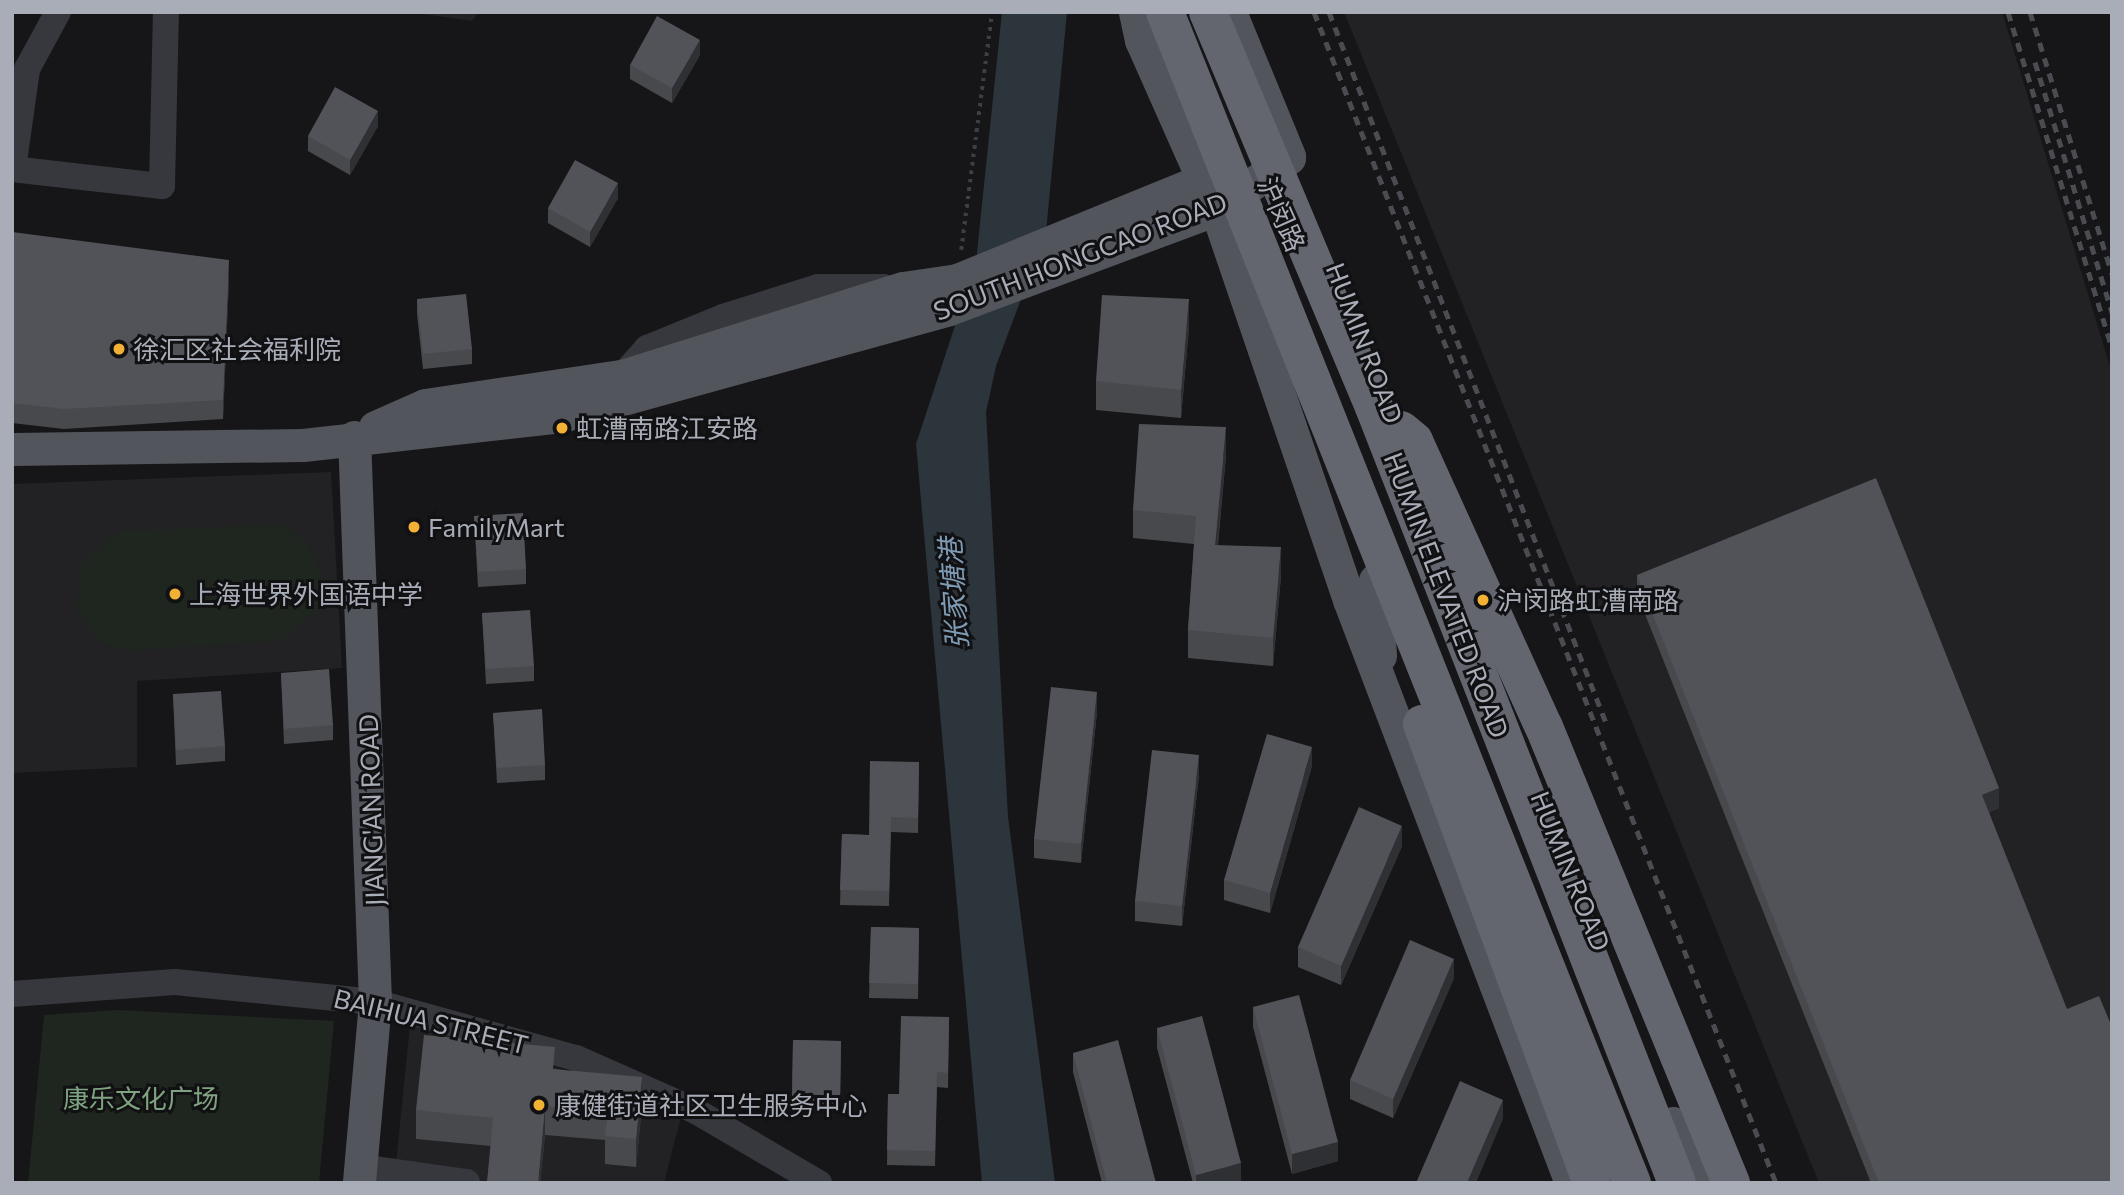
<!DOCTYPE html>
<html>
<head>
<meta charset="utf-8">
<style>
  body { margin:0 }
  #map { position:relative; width:2124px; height:1195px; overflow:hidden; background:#161618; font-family:Commissioner,"Noto Sans SC",sans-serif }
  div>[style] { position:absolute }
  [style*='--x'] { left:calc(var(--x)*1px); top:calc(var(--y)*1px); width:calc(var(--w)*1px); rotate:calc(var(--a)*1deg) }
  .built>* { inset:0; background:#222225 }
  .green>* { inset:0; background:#1e261f }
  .water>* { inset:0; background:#2c353c }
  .path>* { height:3.5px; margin-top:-1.75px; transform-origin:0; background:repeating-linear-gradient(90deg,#3d3f44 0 3.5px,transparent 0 8.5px) }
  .minor>* { height:26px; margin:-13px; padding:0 13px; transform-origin:13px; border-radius:13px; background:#37383d }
  .major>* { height:33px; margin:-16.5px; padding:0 16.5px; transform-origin:16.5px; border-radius:16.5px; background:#53555c }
  .rail>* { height:5px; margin-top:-2.5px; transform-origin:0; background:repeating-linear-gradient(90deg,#4a4c52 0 9px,transparent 0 16px) }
  .highway-bridge>* { height:38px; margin:-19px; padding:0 19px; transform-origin:19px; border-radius:19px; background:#63666e }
  .wall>* { inset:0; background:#47494d }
  .shaded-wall>* { inset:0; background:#2f3033 }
  .building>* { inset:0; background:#525359 }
  .dots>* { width:19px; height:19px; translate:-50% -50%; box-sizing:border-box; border:4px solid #111113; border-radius:50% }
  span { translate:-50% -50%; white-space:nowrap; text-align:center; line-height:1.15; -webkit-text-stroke:6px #111113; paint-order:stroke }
  .street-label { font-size:26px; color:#a8adb8 }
  .poi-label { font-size:26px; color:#a8adb8 }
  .left { translate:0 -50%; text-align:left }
  .park-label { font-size:26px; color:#7fa381 }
  .water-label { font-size:28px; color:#7f9bb3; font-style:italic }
  .frame { position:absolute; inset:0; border:14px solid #a8adb8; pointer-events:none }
</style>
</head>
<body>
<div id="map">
  <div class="built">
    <div style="clip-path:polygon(410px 12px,479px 12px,472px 21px)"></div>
    <div style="clip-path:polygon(1344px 12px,2002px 12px,2112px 373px,2112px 1183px,1819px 1183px)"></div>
    <div style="clip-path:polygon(331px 472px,342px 668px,137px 681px,137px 767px,12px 773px,12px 484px)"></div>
    <div style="clip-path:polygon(410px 1025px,671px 1101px,683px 1109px,664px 1183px,394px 1183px)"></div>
  </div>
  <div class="green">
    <div style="clip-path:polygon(277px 525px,306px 541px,323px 578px,317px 610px,282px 640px,126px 651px,100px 641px,77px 612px,80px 565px,120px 531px)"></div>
    <div style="clip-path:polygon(118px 1010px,334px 1021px,319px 1183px,28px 1183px,44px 1015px)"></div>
  </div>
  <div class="water">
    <div style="clip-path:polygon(1002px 12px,1067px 12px,1046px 232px,996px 366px,986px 412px,1008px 817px,1055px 1183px,982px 1183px,916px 444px,976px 262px)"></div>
  </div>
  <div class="path">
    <div style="--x:961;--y:250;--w:240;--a:-82.6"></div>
  </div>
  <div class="minor">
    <div style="--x:12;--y:169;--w:151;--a:6.5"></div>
    <div style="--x:162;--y:186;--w:174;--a:-88.7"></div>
    <div style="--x:13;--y:169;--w:101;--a:-82"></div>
    <div style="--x:27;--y:69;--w:65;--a:-61.5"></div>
    <div style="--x:622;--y:376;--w:38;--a:-48"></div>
    <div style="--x:647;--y:348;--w:82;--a:-22.2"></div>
    <div style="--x:723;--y:317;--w:100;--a:-17.5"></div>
    <div style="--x:818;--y:287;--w:66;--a:0"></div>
    <div style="--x:12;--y:994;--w:163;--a:-4.2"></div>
    <div style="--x:175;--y:982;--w:201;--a:5.7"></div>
    <div style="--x:375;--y:1002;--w:209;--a:15.6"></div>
    <div style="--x:576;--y:1058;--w:129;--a:23.8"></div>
    <div style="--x:694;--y:1110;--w:145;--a:30.3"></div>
    <div style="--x:361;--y:1167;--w:107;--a:8.1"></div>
  </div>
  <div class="major">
    <div style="--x:1135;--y:12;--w:29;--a:78"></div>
    <div style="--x:1141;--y:40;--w:185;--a:66.1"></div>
    <div style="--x:1216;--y:209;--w:413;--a:71.2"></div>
    <div style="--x:1349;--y:600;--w:624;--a:69.15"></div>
    <div style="--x:1230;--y:12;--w:156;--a:67.7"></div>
    <div style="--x:375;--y:427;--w:55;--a:-23.7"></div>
    <div style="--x:425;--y:405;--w:199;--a:-8.4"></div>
    <div style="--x:622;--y:376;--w:294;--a:-17.4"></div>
    <div style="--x:903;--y:288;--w:55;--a:-8.4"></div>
    <div style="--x:957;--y:280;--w:288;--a:-22.2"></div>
    <div style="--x:354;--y:437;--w:565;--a:87.87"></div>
    <div style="--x:375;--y:1002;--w:182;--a:95.1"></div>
    <div style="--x:12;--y:449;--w:291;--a:-0.8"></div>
    <div style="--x:303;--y:445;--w:260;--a:-6.4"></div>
    <div style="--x:561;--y:416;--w:402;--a:-15.4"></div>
    <div style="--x:949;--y:309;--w:285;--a:-20.5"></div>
    <div style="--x:1216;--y:209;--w:89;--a:-34.9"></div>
    <div style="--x:1375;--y:580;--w:76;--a:86.2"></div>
    <div style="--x:1673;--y:1123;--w:65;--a:67.4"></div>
  </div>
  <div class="rail">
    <div style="--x:1314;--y:12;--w:1259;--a:68.47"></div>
    <div style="--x:1329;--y:12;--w:763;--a:68.71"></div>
    <div style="--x:2008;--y:12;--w:352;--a:72.8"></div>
    <div style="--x:2030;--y:12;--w:275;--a:72.6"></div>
    <div style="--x:2035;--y:62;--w:262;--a:72.9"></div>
  </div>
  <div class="highway-bridge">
    <div style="--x:1165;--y:12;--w:1261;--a:68.26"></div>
    <div style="--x:1208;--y:12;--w:428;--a:67.2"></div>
    <div style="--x:1374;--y:407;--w:833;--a:68.67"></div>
    <div style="--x:1401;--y:430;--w:17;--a:40"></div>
    <div style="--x:1414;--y:441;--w:314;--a:65.6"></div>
    <div style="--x:1544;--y:727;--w:493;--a:67.7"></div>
    <div style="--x:1422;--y:724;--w:489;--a:69.7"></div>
  </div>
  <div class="wall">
    <div style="clip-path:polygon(700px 55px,672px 103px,630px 79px,630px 65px)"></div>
    <div style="clip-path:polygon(378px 126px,350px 175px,308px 151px,308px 136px)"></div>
    <div style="clip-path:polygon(618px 198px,590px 247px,548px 223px,548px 208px)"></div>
    <div style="clip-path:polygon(12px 232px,229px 279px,223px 419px,64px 429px,12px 423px)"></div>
    <div style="clip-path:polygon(417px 299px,472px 349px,472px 364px,423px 369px,417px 314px)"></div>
    <div style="clip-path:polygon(1189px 327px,1181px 418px,1096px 410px,1096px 381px)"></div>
    <div style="clip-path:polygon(1226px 455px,1218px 545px,1281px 576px,1273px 666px,1188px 658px,1188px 630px,1194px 544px,1133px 538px,1133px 510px)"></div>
    <div style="clip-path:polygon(474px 516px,526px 569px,526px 584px,478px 587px)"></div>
    <div style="clip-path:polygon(1637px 575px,1999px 808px,1989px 812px,2112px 1183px,1871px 1183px,1637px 594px)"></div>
    <div style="clip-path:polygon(482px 613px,534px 666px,534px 681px,486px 684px)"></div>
    <div style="clip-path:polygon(281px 673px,333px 725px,333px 740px,284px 744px)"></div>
    <div style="clip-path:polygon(173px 694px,225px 746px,225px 761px,176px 765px)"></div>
    <div style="clip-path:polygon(1097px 712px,1081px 863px,1034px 858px,1034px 839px)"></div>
    <div style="clip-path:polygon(493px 713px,545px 765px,545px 780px,497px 783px)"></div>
    <div style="clip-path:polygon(919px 762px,918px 833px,891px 832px,889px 906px,840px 905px,842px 834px,869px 835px)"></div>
    <div style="clip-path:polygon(1312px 766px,1270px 913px,1224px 900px,1224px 880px)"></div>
    <div style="clip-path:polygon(1199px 775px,1182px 926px,1135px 921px,1135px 901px)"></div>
    <div style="clip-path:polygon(1402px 846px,1341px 985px,1298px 967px,1298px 947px)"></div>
    <div style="clip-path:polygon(871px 927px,919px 928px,918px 999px,869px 998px)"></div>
    <div style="clip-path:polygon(1454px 978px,1393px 1118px,1350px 1099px,1350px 1080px)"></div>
    <div style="clip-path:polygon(1253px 1007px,1338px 1161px,1292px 1174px,1253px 1027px)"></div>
    <div style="clip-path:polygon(949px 1017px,948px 1088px,937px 1087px,935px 1166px,887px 1165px,888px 1094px,899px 1094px)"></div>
    <div style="clip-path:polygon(1157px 1028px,1241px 1182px,1193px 1183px,1157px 1048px)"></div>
    <div style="clip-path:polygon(793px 1040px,841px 1041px,840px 1112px,792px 1111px)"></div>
    <div style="clip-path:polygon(1073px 1053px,1156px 1183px,1102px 1183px,1073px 1072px)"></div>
    <div style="clip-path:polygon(555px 1069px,642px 1105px,636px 1167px,605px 1164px,605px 1140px,545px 1135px,540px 1183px,487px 1183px,491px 1146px,416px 1139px,416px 1110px)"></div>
  </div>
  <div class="shaded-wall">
    <div style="clip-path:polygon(700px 40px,700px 55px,672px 103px,672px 88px)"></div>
    <div style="clip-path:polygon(378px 111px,378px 126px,350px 175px,350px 160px)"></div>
    <div style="clip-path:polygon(618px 183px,618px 198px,590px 247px,590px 232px)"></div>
    <div style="clip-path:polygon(229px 260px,229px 279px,223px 419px,223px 400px)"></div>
    <div style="clip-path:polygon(1189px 299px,1189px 327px,1181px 418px,1181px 390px)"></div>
    <div style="clip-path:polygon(1226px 427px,1226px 455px,1215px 573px,1215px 545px)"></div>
    <div style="clip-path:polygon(1281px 547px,1281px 576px,1273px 666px,1273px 638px)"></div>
    <div style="clip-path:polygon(1097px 692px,1097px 712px,1081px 863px,1081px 844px)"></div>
    <div style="clip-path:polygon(1312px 747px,1312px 766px,1270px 913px,1270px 893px)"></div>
    <div style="clip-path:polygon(1199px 755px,1199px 775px,1182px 926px,1182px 906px)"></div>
    <div style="clip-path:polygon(1999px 788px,1999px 808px,1982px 814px,1982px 795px)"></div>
    <div style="clip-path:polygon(1402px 826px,1402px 846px,1341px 985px,1341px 966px)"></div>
    <div style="clip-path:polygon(1454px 959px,1454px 978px,1393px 1118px,1393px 1099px)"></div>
    <div style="clip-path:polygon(642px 1077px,642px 1105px,636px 1167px,636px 1139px)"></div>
    <div style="clip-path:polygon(1503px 1100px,1503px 1119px,1476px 1183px,1467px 1183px)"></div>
    <div style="clip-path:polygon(545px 1106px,545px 1135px,540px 1183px,538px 1183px)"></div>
    <div style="clip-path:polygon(14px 1107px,14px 1135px,12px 1136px,12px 1108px)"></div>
    <div style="clip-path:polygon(1338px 1142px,1338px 1161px,1292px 1174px,1292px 1154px)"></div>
    <div style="clip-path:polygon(1241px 1163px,1241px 1182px,1196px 1183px,1196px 1175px)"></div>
  </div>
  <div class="building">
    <div style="clip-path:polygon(657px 16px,700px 40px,672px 88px,630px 65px)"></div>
    <div style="clip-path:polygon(335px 87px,378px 111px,350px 160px,308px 136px)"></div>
    <div style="clip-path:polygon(575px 160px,618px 183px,590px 232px,548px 208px)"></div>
    <div style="clip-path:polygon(12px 232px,229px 260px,223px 400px,64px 409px,12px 403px)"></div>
    <div style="clip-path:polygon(466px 294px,472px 349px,423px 354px,417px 299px)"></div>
    <div style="clip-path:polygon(1102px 295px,1189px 299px,1181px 390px,1096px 381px)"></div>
    <div style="clip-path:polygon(1139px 424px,1226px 427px,1215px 545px,1281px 547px,1273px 638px,1188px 630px,1196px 516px,1133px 510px)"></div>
    <div style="clip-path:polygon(1876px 478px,1999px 788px,1982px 795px,2067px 1009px,2099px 996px,2112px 1027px,2112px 1183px,1879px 1183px,1637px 575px)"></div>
    <div style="clip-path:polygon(523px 513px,526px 569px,478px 572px,474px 516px)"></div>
    <div style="clip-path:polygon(530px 610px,534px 666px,486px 669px,482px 613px)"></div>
    <div style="clip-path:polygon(329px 669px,333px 725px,284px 729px,281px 673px)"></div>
    <div style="clip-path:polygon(1051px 687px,1097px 692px,1081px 844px,1034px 839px)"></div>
    <div style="clip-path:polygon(221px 691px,225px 746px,176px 750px,173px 694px)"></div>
    <div style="clip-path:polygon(542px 709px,545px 765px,497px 768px,493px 713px)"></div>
    <div style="clip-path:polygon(1267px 734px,1312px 747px,1270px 893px,1224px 880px)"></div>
    <div style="clip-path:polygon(1152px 750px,1199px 755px,1182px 906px,1135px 901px)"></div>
    <div style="clip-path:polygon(870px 761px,919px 762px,918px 818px,891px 817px,889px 891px,840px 890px,842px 834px,869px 835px)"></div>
    <div style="clip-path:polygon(1359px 807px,1402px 826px,1341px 966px,1298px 947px)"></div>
    <div style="clip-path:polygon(871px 927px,919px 928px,918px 984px,869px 983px)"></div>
    <div style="clip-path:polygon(1410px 940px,1454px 959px,1393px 1099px,1350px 1080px)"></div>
    <div style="clip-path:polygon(1299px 995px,1338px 1142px,1292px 1154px,1253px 1007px)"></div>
    <div style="clip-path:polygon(901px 1016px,949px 1017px,948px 1073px,937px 1072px,935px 1151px,887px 1150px,888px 1094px,899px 1094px)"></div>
    <div style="clip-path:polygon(1202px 1016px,1241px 1163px,1196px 1175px,1157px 1028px)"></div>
    <div style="clip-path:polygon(424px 1035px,555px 1047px,553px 1069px,642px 1077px,636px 1139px,605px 1136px,608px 1113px,545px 1106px,538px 1183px,487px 1183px,493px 1118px,416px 1110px)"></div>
    <div style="clip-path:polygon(793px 1040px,841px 1041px,840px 1097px,792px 1096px)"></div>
    <div style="clip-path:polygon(1118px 1040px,1156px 1183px,1107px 1183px,1073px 1053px)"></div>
    <div style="clip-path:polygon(1460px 1081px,1503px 1100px,1467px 1183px,1416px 1183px)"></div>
  </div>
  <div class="dots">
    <div style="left:119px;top:349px;background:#f2b134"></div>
    <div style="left:562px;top:428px;background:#f2b134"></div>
    <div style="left:414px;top:527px;background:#f2b134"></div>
    <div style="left:175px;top:594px;background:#f2b134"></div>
    <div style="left:1483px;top:600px;background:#f2b134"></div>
    <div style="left:539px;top:1105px;background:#f2b134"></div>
  </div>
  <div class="street-label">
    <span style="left:1282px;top:214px;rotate:66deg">沪闵路</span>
    <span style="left:1080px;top:256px;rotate:-21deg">SOUTH HONGCAO ROAD</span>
    <span style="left:1365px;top:343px;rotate:69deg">HUMIN ROAD</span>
    <span style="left:1447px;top:595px;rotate:69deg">HUMIN ELEVATED ROAD</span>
    <span style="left:371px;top:810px;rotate:-92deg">JIANG'AN ROAD</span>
    <span style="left:1571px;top:871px;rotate:68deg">HUMIN ROAD</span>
    <span style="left:431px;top:1021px;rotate:14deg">BAIHUA STREET</span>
  </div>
  <div class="poi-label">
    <span class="left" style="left:133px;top:349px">徐汇区社会福利院</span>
    <span class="left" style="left:576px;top:428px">虹漕南路江安路</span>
    <span class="left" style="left:428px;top:527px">FamilyMart</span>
    <span class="left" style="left:189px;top:594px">上海世界外国语中学</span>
    <span class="left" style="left:1497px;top:600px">沪闵路虹漕南路</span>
    <span class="left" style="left:555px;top:1105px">康健街道社区卫生服务中心</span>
  </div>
  <div class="park-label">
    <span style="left:141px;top:1098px">康乐文化广场</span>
  </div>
  <div class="water-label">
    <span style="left:953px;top:594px;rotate:-94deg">张家塘港</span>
  </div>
  <div class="frame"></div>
</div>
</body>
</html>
